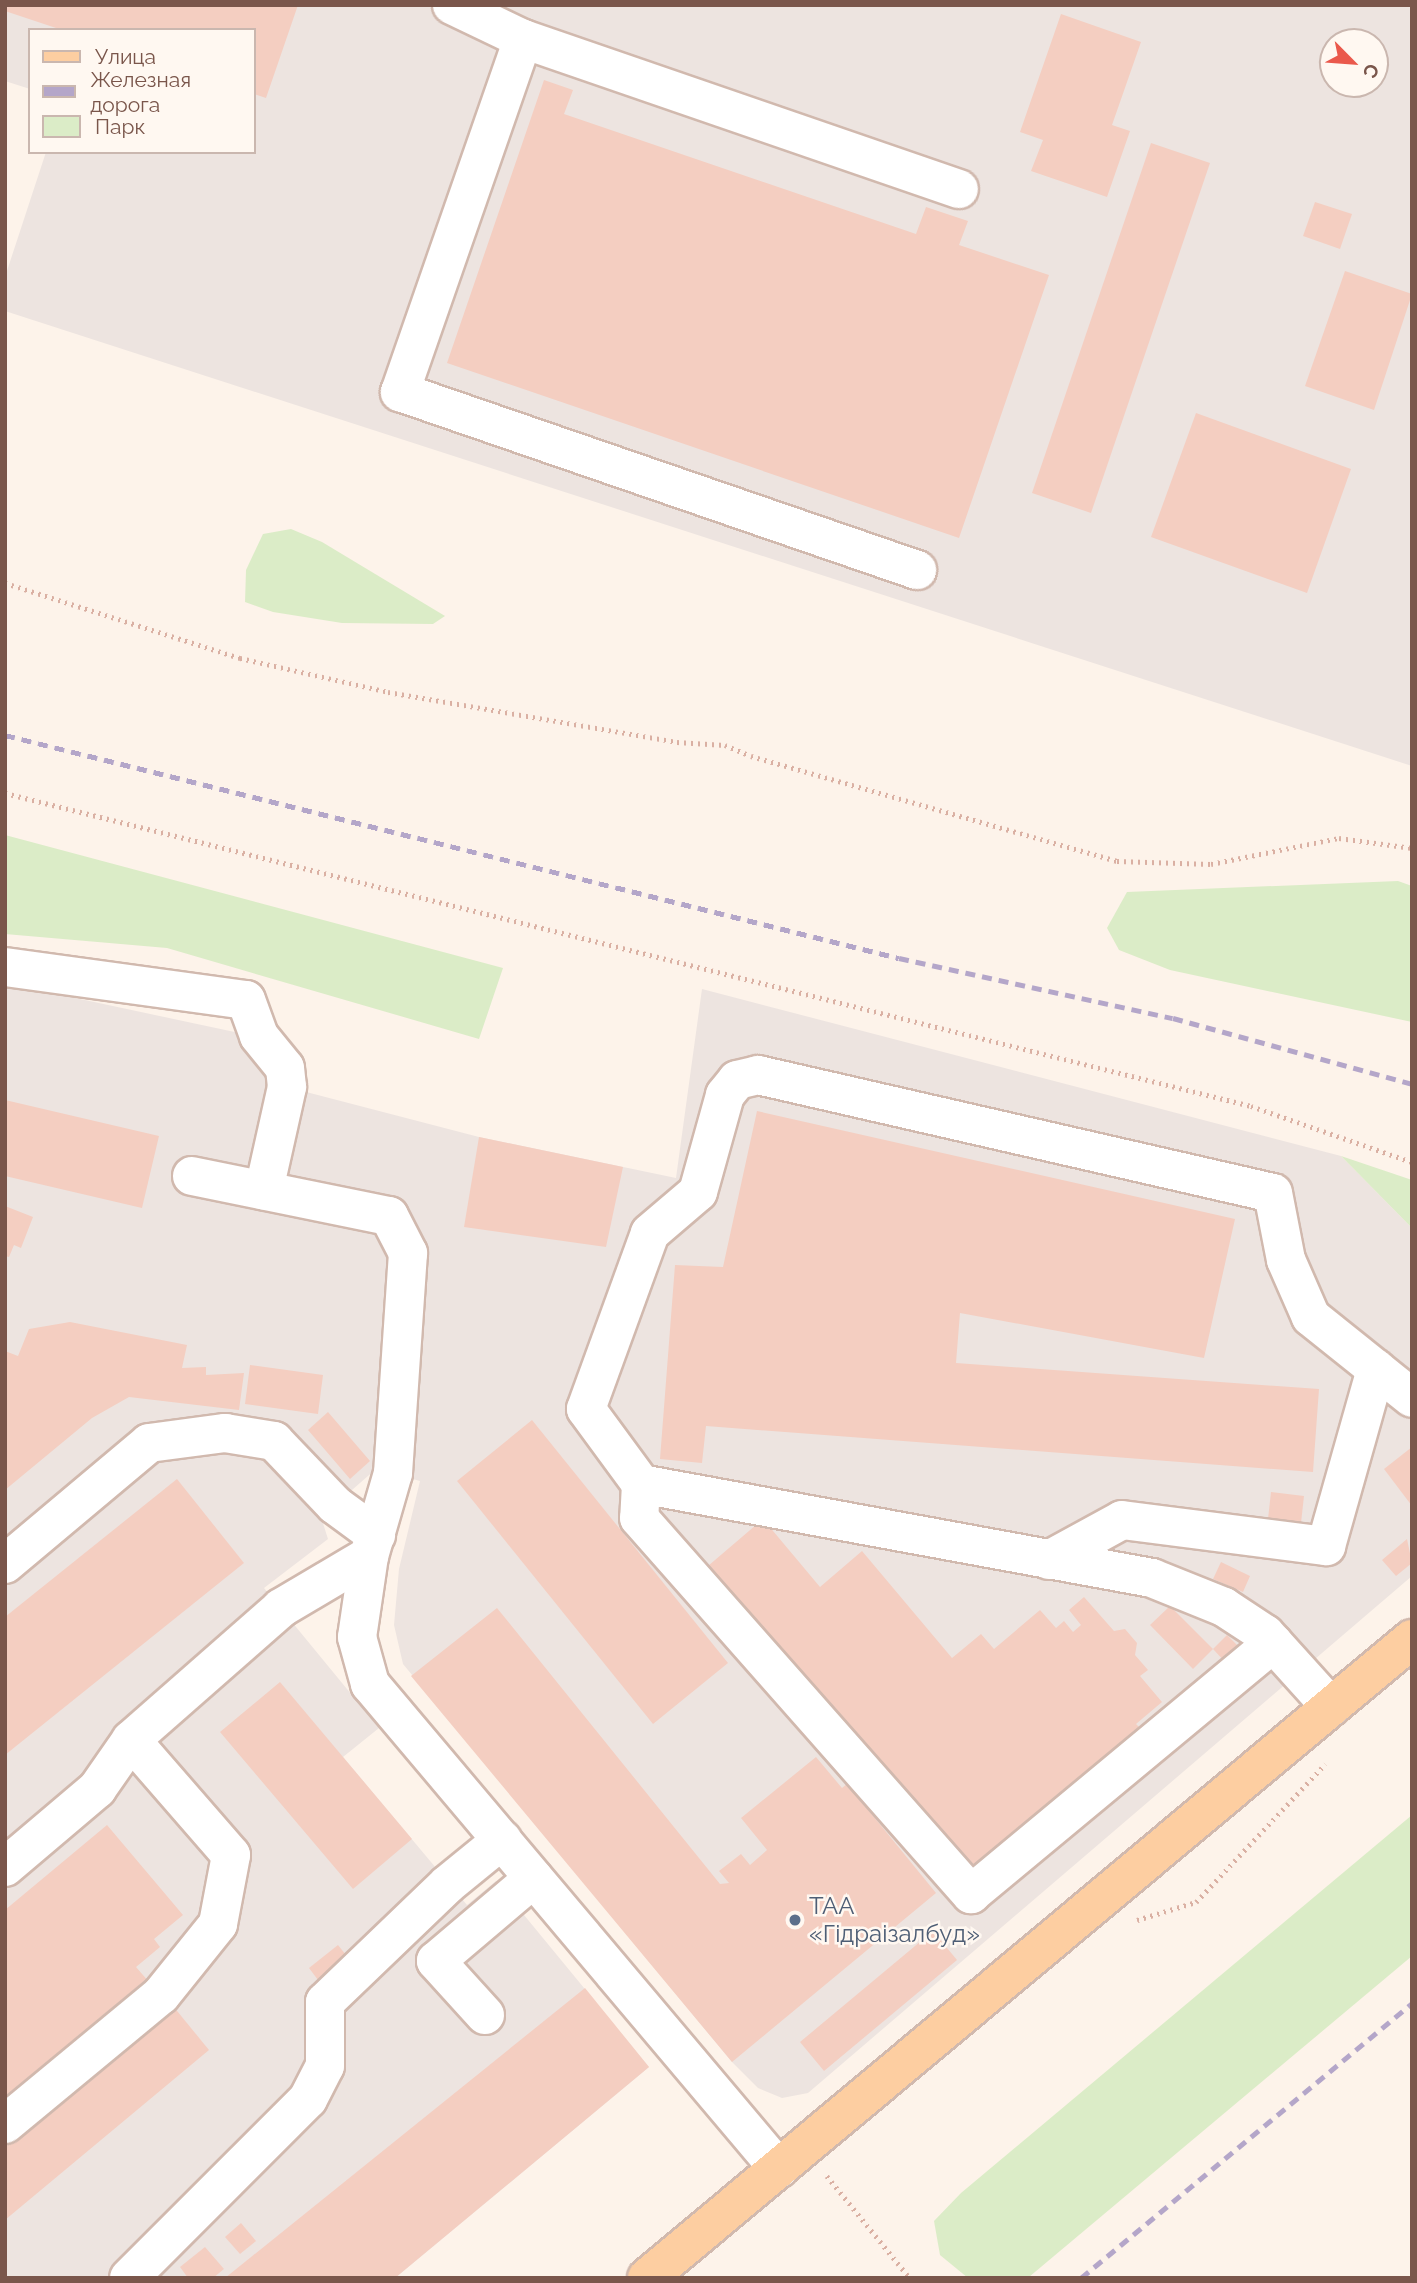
<!DOCTYPE html>
<html>
<head>
<meta charset="utf-8">
<style>
  body { margin:0 }
  #map { position:relative; width:1417px; height:2283px; overflow:hidden; background:#fdf3ea; font-family:Raleway,sans-serif }
  div>[style] { position:absolute }
  [style*='--x'] { left:calc(var(--x)*1px); top:calc(var(--y)*1px); width:calc(var(--w)*1px); rotate:calc(var(--a)*1deg) }
  .industrial>* { inset:0; background:#ede4e0 }
  .green>* { inset:0; background:#dbecc7 }
  .building>* { inset:0; background:#f4cec1 }
  .path>* { height:4.5px; margin-top:-2.25px; transform-origin:0; background:repeating-linear-gradient(90deg,#dab0a3 0 2px,transparent 0 7px) }
  .roads { filter:drop-shadow(2px 0 #d1b9ae) drop-shadow(-2px 0 #d1b9ae) drop-shadow(0 2px #d1b9ae) drop-shadow(0 -2px #d1b9ae) }
  .minor>* { height:38px; margin:-19px; padding:0 19px; transform-origin:19px; border-radius:19px; background:#fff }
  .major>* { height:38px; margin:-19px; padding:0 19px; transform-origin:19px; border-radius:19px; background:#fdcea1 }
  .rail>* { height:5px; margin-top:-2.5px; transform-origin:0; background:repeating-linear-gradient(90deg,#b4a6c9 0 10px,transparent 0 17px) }
  .dots>* { width:19px; height:19px; translate:-50% -50%; box-sizing:border-box; border:4px solid #fff8f1; border-radius:50% }
  span { translate:-50% -50%; white-space:nowrap; text-align:center; line-height:1.15; -webkit-text-stroke:5px #fff8f1; paint-order:stroke }
  .service-label { font-size:24px; color:#4e5e75 }
  .left { translate:0 -50%; text-align:left }
  .frame { position:absolute; inset:0; border:7px solid #7a564b; pointer-events:none }
  .legend { position:absolute; left:28px; top:28px; width:228px; height:126px; box-sizing:border-box; background:#fff8f1; border:2px solid #cab7af; margin:0; padding:9px 12px; list-style:none; font-size:21px; color:#7a564b }
  .legend li { display:flex; align-items:center; gap:14px; height:35px }
  .legend b { width:35px; border:2px solid #cab7af }
  .north { position:absolute; left:1319px; top:28px; width:70px; height:70px; box-sizing:border-box; background:#fff8f1; border:2px solid #cab7af; border-radius:50%; rotate:115deg; font-size:19px; font-weight:700; line-height:28px; text-align:center; color:#7a564b }
  .north::after { content:''; display:block; margin:auto; width:24px; height:32px; background:#ea594c; clip-path:polygon(50% 0,100% 100%,50% 72%,0 100%) }
</style>
</head>
<body>
<div id="map">
  <div class="industrial">
    <div style="clip-path:polygon(evenodd,5px 5px,1412px 5px,1412px 766px,5px 311px,5px 277px,46px 152px,254px 152px,254px 30px,30px 30px,30px 89px,5px 81px,5px 5px,1333px 42px,1375px 42px,1375px 84px,1333px 84px,1333px 42px)"></div>
    <div style="clip-path:polygon(5px 983px,244px 1034px,287px 1087px,479px 1137px,676px 1178px,702px 989px,1341px 1156px,1412px 1228px,1412px 1576px,808px 2093px,782px 2098px,758px 2088px,732px 2062px,403px 1664px,394px 1625px,399px 1569px,420px 1481px,376px 1469px,321px 1517px,328px 1539px,264px 1588px,379px 1728px,343px 1757px,467px 1905px,496px 1881px,649px 2067px,395px 2278px,5px 2278px)"></div>
  </div>
  <div class="green">
    <div style="clip-path:polygon(291px 529px,322px 542px,445px 616px,433px 624px,342px 623px,273px 612px,245px 602px,246px 570px,263px 534px)"></div>
    <div style="clip-path:polygon(5px 835px,503px 968px,479px 1039px,167px 948px,5px 934px)"></div>
    <div style="clip-path:polygon(1398px 881px,1412px 886px,1412px 1022px,1170px 970px,1119px 950px,1107px 928px,1127px 892px)"></div>
    <div style="clip-path:polygon(1341px 1156px,1412px 1180px,1412px 1228px)"></div>
    <div style="clip-path:polygon(1412px 1815px,1412px 1956px,1029px 2277px,968px 2278px,940px 2255px,934px 2221px,961px 2193px)"></div>
  </div>
  <div class="building">
    <div style="clip-path:polygon(5px 5px,298px 5px,266px 98px,254px 94px,254px 30px,62px 30px,5px 11px)"></div>
    <div style="clip-path:polygon(1061px 14px,1141px 42px,1112px 125px,1130px 131px,1107px 197px,1031px 171px,1043px 140px,1020px 132px)"></div>
    <div style="clip-path:polygon(544px 80px,573px 90px,564px 114px,916px 234px,926px 207px,968px 221px,959px 245px,1049px 275px,959px 538px,447px 363px)"></div>
    <div style="clip-path:polygon(1151px 143px,1210px 163px,1091px 513px,1032px 493px)"></div>
    <div style="clip-path:polygon(1315px 202px,1352px 214px,1340px 249px,1303px 236px)"></div>
    <div style="clip-path:polygon(1345px 271px,1412px 294px,1374px 410px,1305px 386px)"></div>
    <div style="clip-path:polygon(1196px 413px,1351px 469px,1307px 593px,1151px 537px)"></div>
    <div style="clip-path:polygon(5px 1100px,159px 1136px,142px 1208px,5px 1176px)"></div>
    <div style="clip-path:polygon(757px 1111px,1235px 1219px,1204px 1358px,960px 1313px,956px 1363px,1319px 1389px,1313px 1472px,706px 1426px,702px 1463px,660px 1459px,675px 1265px,723px 1267px)"></div>
    <div style="clip-path:polygon(479px 1137px,623px 1167px,606px 1247px,464px 1227px)"></div>
    <div style="clip-path:polygon(5px 1206px,33px 1217px,21px 1248px,14px 1245px,9px 1257px,5px 1256px)"></div>
    <div style="clip-path:polygon(70px 1322px,187px 1345px,182px 1368px,206px 1367px,206px 1375px,244px 1373px,239px 1410px,129px 1397px,92px 1418px,5px 1490px,5px 1351px,18px 1356px,29px 1329px)"></div>
    <div style="clip-path:polygon(250px 1365px,323px 1375px,318px 1414px,245px 1404px)"></div>
    <div style="clip-path:polygon(328px 1412px,370px 1461px,350px 1479px,308px 1430px)"></div>
    <div style="clip-path:polygon(532px 1420px,728px 1663px,653px 1724px,457px 1481px)"></div>
    <div style="clip-path:polygon(1412px 1447px,1412px 1506px,1384px 1469px)"></div>
    <div style="clip-path:polygon(177px 1479px,244px 1563px,5px 1755px,5px 1617px)"></div>
    <div style="clip-path:polygon(1271px 1492px,1304px 1496px,1301px 1523px,1268px 1519px)"></div>
    <div style="clip-path:polygon(763px 1519px,820px 1587px,862px 1551px,952px 1658px,981px 1634px,994px 1649px,1040px 1610px,1056px 1628px,1064px 1621px,1073px 1632px,1081px 1625px,1069px 1610px,1084px 1597px,1114px 1631px,1125px 1629px,1137px 1643px,1135px 1655px,1148px 1670px,1140px 1676px,1162px 1702px,1136px 1724px,1140px 1728px,969px 1869px,708px 1566px)"></div>
    <div style="clip-path:polygon(1407px 1539px,1412px 1563px,1396px 1576px,1382px 1560px)"></div>
    <div style="clip-path:polygon(1221px 1562px,1250px 1576px,1243px 1592px,1213px 1579px)"></div>
    <div style="clip-path:polygon(1170px 1606px,1213px 1649px,1193px 1669px,1150px 1625px)"></div>
    <div style="clip-path:polygon(497px 1608px,720px 1884px,729px 1883px,719px 1871px,741px 1854px,750px 1865px,767px 1850px,741px 1818px,816px 1757px,842px 1788px,847px 1784px,936px 1893px,732px 2062px,411px 1676px)"></div>
    <div style="clip-path:polygon(1227px 1635px,1241px 1649px,1226px 1663px,1213px 1649px)"></div>
    <div style="clip-path:polygon(280px 1682px,412px 1839px,353px 1889px,220px 1732px)"></div>
    <div style="clip-path:polygon(107px 1825px,183px 1915px,154px 1939px,160px 1947px,136px 1967px,149px 1982px,5px 2102px,5px 1910px)"></div>
    <div style="clip-path:polygon(933px 1931px,957px 1960px,824px 2071px,800px 2042px)"></div>
    <div style="clip-path:polygon(338px 1945px,350px 1960px,321px 1984px,309px 1968px)"></div>
    <div style="clip-path:polygon(585px 1988px,649px 2067px,395px 2278px,225px 2278px)"></div>
    <div style="clip-path:polygon(173px 2006px,209px 2050px,5px 2220px,5px 2147px)"></div>
    <div style="clip-path:polygon(241px 2223px,256px 2241px,240px 2254px,225px 2237px)"></div>
    <div style="clip-path:polygon(205px 2247px,224px 2269px,213px 2278px,188px 2278px,180px 2267px)"></div>
  </div>
  <div class="path">
    <div style="--x:5;--y:583;--w:247;--a:17.7"></div>
    <div style="--x:240;--y:658;--w:152;--a:12.9"></div>
    <div style="--x:388;--y:692;--w:293;--a:9.8"></div>
    <div style="--x:677;--y:742;--w:48;--a:3.6"></div>
    <div style="--x:725;--y:745;--w:28;--a:23"></div>
    <div style="--x:751;--y:756;--w:381;--a:16"></div>
    <div style="--x:1117;--y:861;--w:94;--a:1.8"></div>
    <div style="--x:1211;--y:864;--w:131;--a:-11.5"></div>
    <div style="--x:1339;--y:838;--w:74;--a:7.8"></div>
    <div style="--x:5;--y:793;--w:1285;--a:14.1"></div>
    <div style="--x:1251;--y:1106;--w:170;--a:19.2"></div>
    <div style="--x:1137;--y:1920;--w:62;--a:-17"></div>
    <div style="--x:1196;--y:1902;--w:189;--a:-46.9"></div>
    <div style="--x:827;--y:2176;--w:132;--a:50.9"></div>
  </div>
  <div class="roads">
    <div class="minor">
      <div style="--x:452;--y:5;--w:79;--a:25.6"></div>
      <div style="--x:523;--y:39;--w:461;--a:19"></div>
      <div style="--x:523;--y:39;--w:374;--a:109.2"></div>
      <div style="--x:400;--y:392;--w:547;--a:19"></div>
      <div style="--x:5;--y:967;--w:243;--a:7.8"></div>
      <div style="--x:246;--y:1000;--w:38;--a:70"></div>
      <div style="--x:259;--y:1036;--w:41;--a:50.9"></div>
      <div style="--x:285;--y:1068;--w:19;--a:84"></div>
      <div style="--x:287;--y:1087;--w:106;--a:102.6"></div>
      <div style="--x:192;--y:1176;--w:201;--a:11.5"></div>
      <div style="--x:389;--y:1216;--w:42;--a:62.8"></div>
      <div style="--x:408;--y:1253;--w:221;--a:93.9"></div>
      <div style="--x:393;--y:1473;--w:86;--a:106.1"></div>
      <div style="--x:369;--y:1556;--w:82;--a:98.4"></div>
      <div style="--x:357;--y:1637;--w:49;--a:74.5"></div>
      <div style="--x:370;--y:1684;--w:634;--a:49.86"></div>
      <div style="--x:641;--y:1484;--w:34;--a:93"></div>
      <div style="--x:639;--y:1518;--w:502;--a:48.56"></div>
      <div style="--x:971;--y:1894;--w:393;--a:-39.7"></div>
      <div style="--x:1049;--y:1560;--w:83;--a:-28.7"></div>
      <div style="--x:1122;--y:1520;--w:206;--a:7.3"></div>
      <div style="--x:1326;--y:1546;--w:184;--a:-74.2"></div>
      <div style="--x:5;--y:1564;--w:188;--a:-40"></div>
      <div style="--x:149;--y:1443;--w:77;--a:-7.5"></div>
      <div style="--x:225;--y:1433;--w:50;--a:9.3"></div>
      <div style="--x:274;--y:1441;--w:88;--a:46.4"></div>
      <div style="--x:335;--y:1505;--w:51;--a:36.2"></div>
      <div style="--x:1331;--y:1707;--w:98;--a:-132.1"></div>
      <div style="--x:1265;--y:1634;--w:49;--a:-146.6"></div>
      <div style="--x:1224;--y:1607;--w:78;--a:-158.1"></div>
      <div style="--x:1152;--y:1578;--w:520;--a:-169.58"></div>
      <div style="--x:641;--y:1484;--w:93;--a:-126.3"></div>
      <div style="--x:586;--y:1409;--w:187;--a:-70"></div>
      <div style="--x:650;--y:1233;--w:63;--a:-40.5"></div>
      <div style="--x:698;--y:1192;--w:101;--a:-74.4"></div>
      <div style="--x:725;--y:1095;--w:19;--a:-51"></div>
      <div style="--x:737;--y:1080;--w:22;--a:-13"></div>
      <div style="--x:758;--y:1075;--w:528;--a:12.91"></div>
      <div style="--x:1273;--y:1193;--w:68;--a:79"></div>
      <div style="--x:1286;--y:1260;--w:62;--a:66.3"></div>
      <div style="--x:1311;--y:1317;--w:129;--a:38.7"></div>
      <div style="--x:5;--y:1867;--w:121;--a:-40.3"></div>
      <div style="--x:97;--y:1789;--w:60;--a:-55.2"></div>
      <div style="--x:131;--y:1740;--w:200;--a:-41.3"></div>
      <div style="--x:281;--y:1608;--w:102;--a:-30.6"></div>
      <div style="--x:485;--y:2015;--w:73;--a:-132.2"></div>
      <div style="--x:436;--y:1961;--w:128;--a:-40.3"></div>
      <div style="--x:5;--y:2124;--w:202;--a:-39.6"></div>
      <div style="--x:161;--y:1995;--w:91;--a:-51.2"></div>
      <div style="--x:218;--y:1924;--w:70;--a:-79.3"></div>
      <div style="--x:231;--y:1855;--w:152;--a:-131"></div>
      <div style="--x:129;--y:2278;--w:253;--a:-45"></div>
      <div style="--x:308;--y:2099;--w:37;--a:-63"></div>
      <div style="--x:325;--y:2066;--w:64;--a:-90"></div>
      <div style="--x:325;--y:2002;--w:170;--a:-43.8"></div>
      <div style="--x:448;--y:1884;--w:70;--a:-39.2"></div>
    </div>
    <div class="major">
      <div style="--x:647;--y:2278;--w:997;--a:-39.87"></div>
    </div>
  </div>
  <div class="rail">
    <div style="--x:5;--y:735;--w:921;--a:14.01"></div>
    <div style="--x:899;--y:958;--w:280;--a:12.4"></div>
    <div style="--x:1173;--y:1018;--w:248;--a:15.4"></div>
    <div style="--x:1081;--y:2278;--w:430;--a:-39.7"></div>
  </div>
  <div class="dots">
    <div style="left:795px;top:1920px;background:#5c6f8a"></div>
  </div>
  <div class="service-label">
    <span class="left" style="left:809px;top:1920px">ТАА<br>«Гідраізалбуд»</span>
  </div>
  <div class="frame"></div>
  <ul class="legend">
  <li><b style="height:9px;background:#fdcea1"></b>Улица</li>
  <li><b style="height:9px;background:#b4a6c9"></b>Железная дорога</li>
  <li><b style="height:19px;background:#dbecc7"></b>Парк</li>
  </ul>
  <div class="north">С</div>
</div>
</body>
</html>
